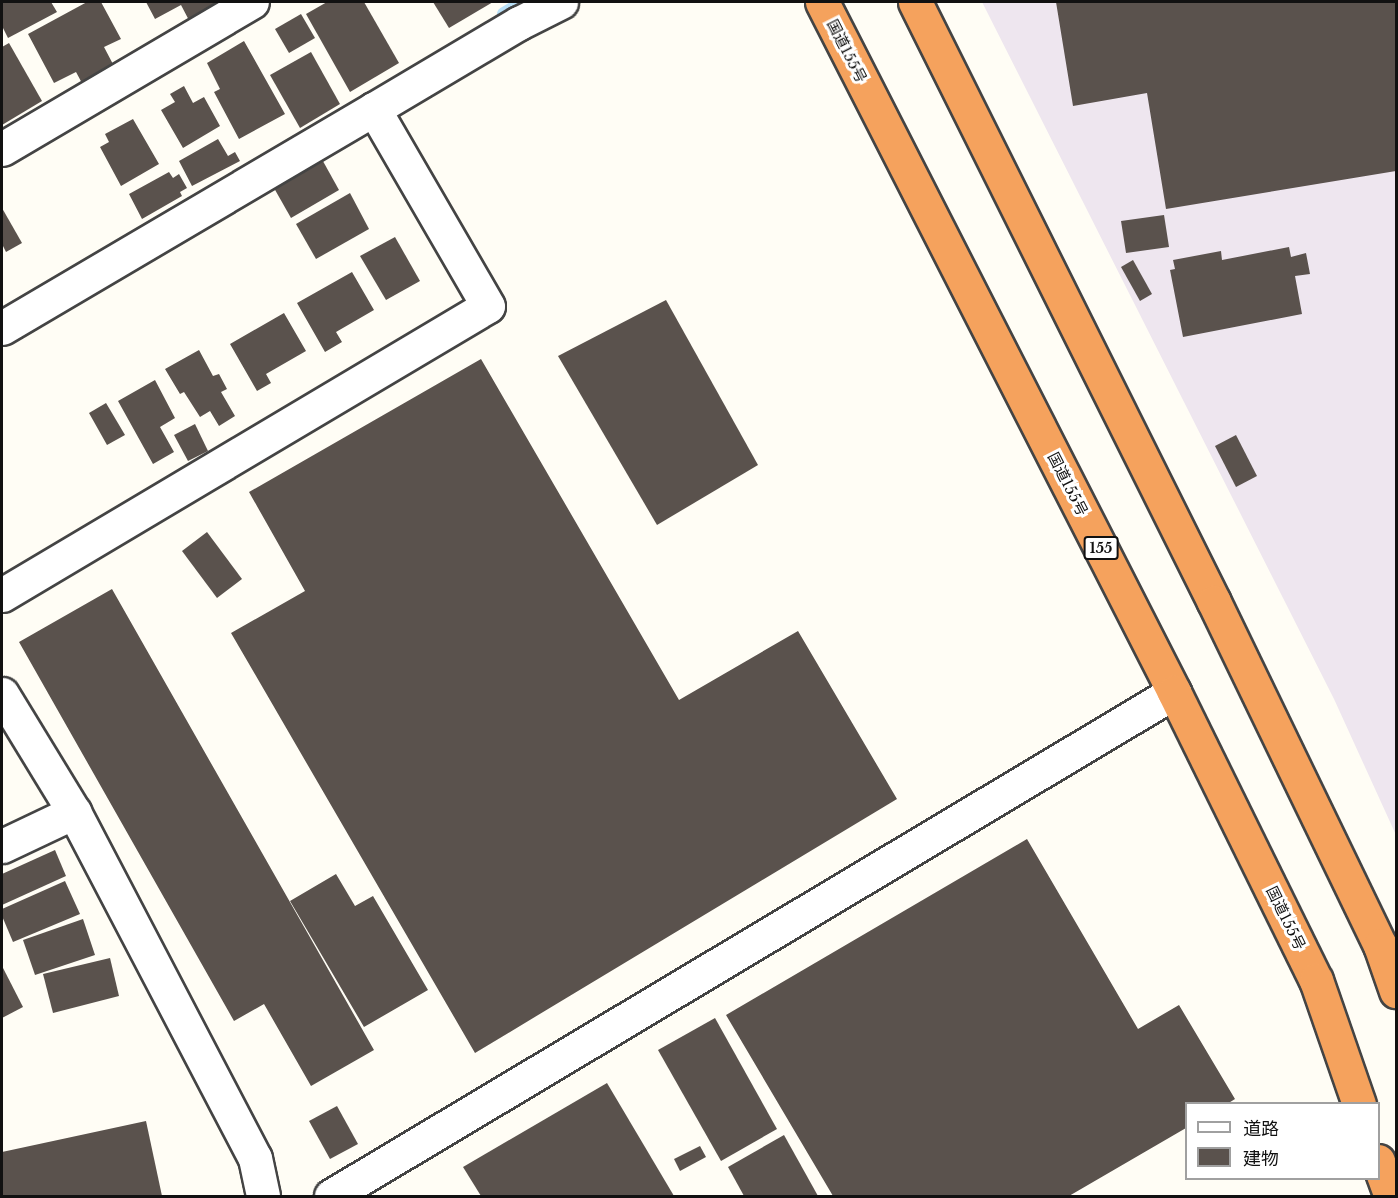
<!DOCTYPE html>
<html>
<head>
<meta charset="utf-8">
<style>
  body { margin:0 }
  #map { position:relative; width:1398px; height:1198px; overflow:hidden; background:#fffdf5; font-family:"Libre Baskerville","Noto Sans JP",serif }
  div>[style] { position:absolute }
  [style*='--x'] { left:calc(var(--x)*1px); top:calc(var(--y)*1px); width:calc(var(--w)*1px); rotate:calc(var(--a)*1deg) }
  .industrial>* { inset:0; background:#eee6ef }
  .stream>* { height:14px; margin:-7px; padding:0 7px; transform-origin:7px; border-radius:7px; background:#b9e0f7 }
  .building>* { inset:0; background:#5a524d }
  .roads { filter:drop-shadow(2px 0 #444) drop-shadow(-2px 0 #444) drop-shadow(0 2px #444) drop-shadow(0 -2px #444) }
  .minor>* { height:33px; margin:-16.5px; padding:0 16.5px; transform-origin:16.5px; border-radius:16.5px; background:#fff }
  .highway>* { height:33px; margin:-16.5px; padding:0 16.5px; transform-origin:16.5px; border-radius:16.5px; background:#f5a25d }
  span { translate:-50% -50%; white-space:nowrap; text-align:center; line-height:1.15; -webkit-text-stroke:6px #fff; paint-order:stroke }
  .shield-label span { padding:2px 4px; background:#fff; border:2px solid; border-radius:4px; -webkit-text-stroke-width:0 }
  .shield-label { font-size:14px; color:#111; font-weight:700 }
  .street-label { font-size:15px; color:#111 }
  .frame { position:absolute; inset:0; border:3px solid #111; pointer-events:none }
  .legend { position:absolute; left:1185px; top:1102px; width:195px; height:78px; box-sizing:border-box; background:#fff; border:2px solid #a0a0a0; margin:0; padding:8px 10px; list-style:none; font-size:18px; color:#111 }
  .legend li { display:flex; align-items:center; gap:12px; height:30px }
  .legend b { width:30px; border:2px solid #a0a0a0 }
</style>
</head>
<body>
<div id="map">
  <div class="industrial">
    <div style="clip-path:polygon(982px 2px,1396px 2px,1396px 835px,1334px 699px)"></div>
  </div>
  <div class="stream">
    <div style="--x:504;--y:14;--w:23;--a:-31"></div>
  </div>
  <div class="building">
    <div style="clip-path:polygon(2px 2px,51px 2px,57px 12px,8px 38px,2px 26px)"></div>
    <div style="clip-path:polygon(87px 2px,101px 2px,121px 39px,104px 47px,115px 68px,83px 85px,76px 72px,54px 83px,28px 34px)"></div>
    <div style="clip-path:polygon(146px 2px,216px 2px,222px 14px,193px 28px,181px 5px,155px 19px)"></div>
    <div style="clip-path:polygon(327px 2px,364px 2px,399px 63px,350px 92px,306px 14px)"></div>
    <div style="clip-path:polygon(433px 2px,493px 2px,449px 28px)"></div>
    <div style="clip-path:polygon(1056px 2px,1396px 2px,1396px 171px,1166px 209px,1147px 93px,1073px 106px)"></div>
    <div style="clip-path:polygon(301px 14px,315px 38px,289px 53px,275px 29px)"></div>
    <div style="clip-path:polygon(244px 41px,285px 114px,239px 139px,214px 92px,220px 89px,207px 63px)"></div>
    <div style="clip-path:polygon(9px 43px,42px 101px,2px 125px,2px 47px)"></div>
    <div style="clip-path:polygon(311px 52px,340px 104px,300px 128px,270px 75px)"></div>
    <div style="clip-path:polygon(184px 86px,193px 103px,204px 97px,220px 126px,183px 148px,161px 110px,175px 102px,170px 94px)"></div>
    <div style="clip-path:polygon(133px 119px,159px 164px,121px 186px,100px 147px,109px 142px,105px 134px)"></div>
    <div style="clip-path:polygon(218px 139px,228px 156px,235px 152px,240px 161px,192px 186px,179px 161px)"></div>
    <div style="clip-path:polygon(319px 154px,339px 190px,291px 218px,270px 181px)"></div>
    <div style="clip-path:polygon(169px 172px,173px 178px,179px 174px,187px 188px,180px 192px,182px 196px,142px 219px,129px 194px)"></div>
    <div style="clip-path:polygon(350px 193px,369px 229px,316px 259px,296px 224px)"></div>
    <div style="clip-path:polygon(2px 208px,22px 243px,6px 252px,2px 244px)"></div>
    <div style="clip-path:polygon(1164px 215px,1169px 247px,1126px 253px,1121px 221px)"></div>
    <div style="clip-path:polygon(395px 237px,420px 281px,386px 300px,360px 256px)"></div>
    <div style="clip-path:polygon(1289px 247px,1291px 257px,1306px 253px,1310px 274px,1295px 276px,1302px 314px,1183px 337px,1170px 270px,1175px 269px,1173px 260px,1221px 251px,1222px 260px)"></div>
    <div style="clip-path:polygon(1133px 260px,1152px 294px,1140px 301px,1121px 267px)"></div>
    <div style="clip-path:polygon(352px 272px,374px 310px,336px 332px,342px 342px,325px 352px,297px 303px)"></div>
    <div style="clip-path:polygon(666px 300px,758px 465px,657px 525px,558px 356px)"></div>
    <div style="clip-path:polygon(284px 313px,306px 351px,266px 374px,271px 383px,257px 391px,230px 344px)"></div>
    <div style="clip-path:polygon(199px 350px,213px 376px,219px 374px,227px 389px,221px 392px,235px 416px,219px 426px,210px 411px,200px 417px,184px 392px,180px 394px,165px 369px)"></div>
    <div style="clip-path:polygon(481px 359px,679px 700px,798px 631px,897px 799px,475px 1053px,231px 633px,305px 591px,249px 492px)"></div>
    <div style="clip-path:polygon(155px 380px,175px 418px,160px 427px,174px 452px,153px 464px,118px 401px)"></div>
    <div style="clip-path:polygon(106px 403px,125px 435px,107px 445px,89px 413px)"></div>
    <div style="clip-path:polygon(195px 424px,208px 451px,188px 461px,174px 435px)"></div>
    <div style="clip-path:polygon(1236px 435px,1257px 476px,1236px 487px,1215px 446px)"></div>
    <div style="clip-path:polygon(207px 532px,242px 579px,217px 598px,182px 551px)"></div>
    <div style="clip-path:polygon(112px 589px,374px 1050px,311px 1086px,264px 1004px,234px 1021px,19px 642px)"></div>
    <div style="clip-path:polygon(1027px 839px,1138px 1029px,1179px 1005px,1235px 1099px,1227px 1104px,1186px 1104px,1186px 1128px,1069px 1196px,833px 1196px,726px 1015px)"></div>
    <div style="clip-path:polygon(55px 850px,66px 876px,2px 905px,2px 874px)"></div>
    <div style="clip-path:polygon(336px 874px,355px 906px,373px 896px,428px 990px,364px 1027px,290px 901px)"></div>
    <div style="clip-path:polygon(65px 881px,80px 914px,13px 942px,2px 916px,2px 909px)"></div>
    <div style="clip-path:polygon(83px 919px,95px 955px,35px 975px,23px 940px)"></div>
    <div style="clip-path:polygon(110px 958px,119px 996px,53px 1013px,43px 974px)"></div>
    <div style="clip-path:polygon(2px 966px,23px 1007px,2px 1018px)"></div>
    <div style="clip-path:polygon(715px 1018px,777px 1129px,721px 1161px,658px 1050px)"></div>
    <div style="clip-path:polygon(607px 1083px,674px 1196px,481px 1196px,463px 1167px)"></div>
    <div style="clip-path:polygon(337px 1106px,358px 1144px,330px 1159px,309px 1121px)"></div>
    <div style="clip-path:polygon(146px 1121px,162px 1196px,2px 1196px,2px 1152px)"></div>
    <div style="clip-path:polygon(784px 1135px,818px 1196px,744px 1196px,728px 1167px)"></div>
    <div style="clip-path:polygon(700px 1146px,706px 1157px,680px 1171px,674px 1159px)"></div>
  </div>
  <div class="roads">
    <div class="minor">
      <div style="--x:2;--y:149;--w:290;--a:-30.5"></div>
      <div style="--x:2;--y:328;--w:432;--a:-30.5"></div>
      <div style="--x:2;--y:595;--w:565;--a:-30.74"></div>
      <div style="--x:488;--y:306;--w:228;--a:-120.1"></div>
      <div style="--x:374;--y:109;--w:169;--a:-30.7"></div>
      <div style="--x:519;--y:23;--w:47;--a:-26.6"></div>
      <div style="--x:2;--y:694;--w:138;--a:58.6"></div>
      <div style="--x:74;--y:812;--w:390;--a:62.4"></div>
      <div style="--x:255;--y:1158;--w:39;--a:78"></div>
      <div style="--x:2;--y:846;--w:80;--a:-25.3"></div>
      <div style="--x:331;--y:1196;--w:982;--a:-30.87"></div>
    </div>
    <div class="highway">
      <div style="--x:822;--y:2;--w:775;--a:62.97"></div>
      <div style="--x:1174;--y:692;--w:321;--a:63.8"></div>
      <div style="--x:1316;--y:980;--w:131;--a:70.9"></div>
      <div style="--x:915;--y:2;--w:670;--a:63.51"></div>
      <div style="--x:1214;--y:602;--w:381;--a:64.2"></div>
      <div style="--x:1380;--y:945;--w:49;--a:70.8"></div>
      <div style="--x:1378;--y:1161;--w:37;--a:70"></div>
    </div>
  </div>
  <div class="shield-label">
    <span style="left:1101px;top:548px">155</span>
  </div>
  <div class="street-label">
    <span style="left:847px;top:51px;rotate:63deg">国道155号</span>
    <span style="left:1068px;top:484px;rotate:63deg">国道155号</span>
    <span style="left:1286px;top:918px;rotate:64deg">国道155号</span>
  </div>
  <div class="frame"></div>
  <ul class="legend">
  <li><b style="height:8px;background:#fff"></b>道路</li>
  <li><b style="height:16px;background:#5a524d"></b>建物</li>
  </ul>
</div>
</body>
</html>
